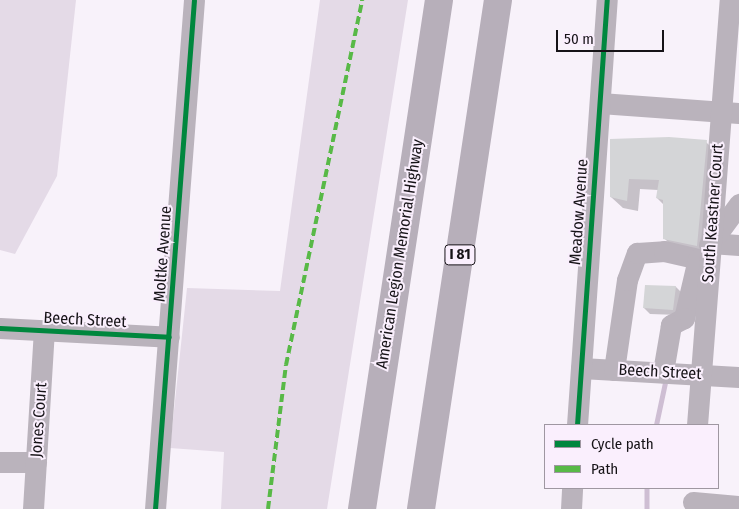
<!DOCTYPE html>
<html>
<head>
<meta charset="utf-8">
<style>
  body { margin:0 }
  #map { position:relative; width:739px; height:509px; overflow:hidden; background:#f8f2fa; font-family:"Fira Sans Condensed",sans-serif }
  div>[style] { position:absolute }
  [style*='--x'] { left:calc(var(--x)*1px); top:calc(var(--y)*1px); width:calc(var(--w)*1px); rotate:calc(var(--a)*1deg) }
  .green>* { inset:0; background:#e4dae7 }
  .shadow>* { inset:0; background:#0003 }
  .stream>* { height:4.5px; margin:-2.25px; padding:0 2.25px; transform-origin:2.25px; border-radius:2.25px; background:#cebed3 }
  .building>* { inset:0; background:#d4d5d7 }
  .minor>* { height:21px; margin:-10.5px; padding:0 10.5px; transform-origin:10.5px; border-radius:10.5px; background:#bab3bc }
  .highway>* { height:28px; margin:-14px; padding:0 14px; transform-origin:14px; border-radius:14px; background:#b7afba }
  .quiet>* { height:4px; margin-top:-2px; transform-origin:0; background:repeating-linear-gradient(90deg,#58b947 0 8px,transparent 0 12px) }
  .cycleway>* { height:5px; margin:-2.5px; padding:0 2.5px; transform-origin:2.5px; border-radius:2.5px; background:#00873e }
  span { translate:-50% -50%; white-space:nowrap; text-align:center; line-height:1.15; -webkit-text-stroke:4px #faeffd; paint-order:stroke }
  .shield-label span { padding:1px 4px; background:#faeffd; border:1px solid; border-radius:4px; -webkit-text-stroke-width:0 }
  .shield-label { font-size:15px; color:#161317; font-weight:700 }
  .street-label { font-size:16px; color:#161317 }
  .legend { position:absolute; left:544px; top:424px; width:175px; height:65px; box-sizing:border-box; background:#faeffd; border:1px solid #9f97a1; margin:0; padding:6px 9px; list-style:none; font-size:15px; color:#161317 }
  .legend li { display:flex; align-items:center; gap:10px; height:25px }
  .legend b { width:25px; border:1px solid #9f97a1 }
  .scale { position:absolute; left:556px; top:30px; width:108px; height:22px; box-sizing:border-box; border:2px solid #161317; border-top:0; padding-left:6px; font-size:15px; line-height:18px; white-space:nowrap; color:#161317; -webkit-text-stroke:4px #faeffd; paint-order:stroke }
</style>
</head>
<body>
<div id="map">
  <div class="green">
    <div style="clip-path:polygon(0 0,76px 0,57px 176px,15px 254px,0 250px)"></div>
    <div style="clip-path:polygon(320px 0,408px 0,327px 509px,221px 509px,224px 452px,170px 448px,187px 288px,280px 291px)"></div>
  </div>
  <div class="shadow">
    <div style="clip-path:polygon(611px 140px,706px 142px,717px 153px,708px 256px,676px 250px,664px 238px,664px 205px,657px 198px,658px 190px,640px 189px,638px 211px,623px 208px,611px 197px)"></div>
    <div style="clip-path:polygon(646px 286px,676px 287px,682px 293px,679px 315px,650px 314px,644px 308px)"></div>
  </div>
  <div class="stream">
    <div style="--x:656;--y:425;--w:48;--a:-78"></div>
    <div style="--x:647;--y:488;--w:21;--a:90"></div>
  </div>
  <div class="building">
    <div style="clip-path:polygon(669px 137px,707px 140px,697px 246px,663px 239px,663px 200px,656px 198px,659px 180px,629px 179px,627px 201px,610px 197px,610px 139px)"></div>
    <div style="clip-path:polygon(645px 285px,676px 286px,673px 310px,643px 308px)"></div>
  </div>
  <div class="minor">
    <div style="--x:600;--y:103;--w:139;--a:4.1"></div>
    <div style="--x:710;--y:243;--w:29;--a:4"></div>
    <div style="--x:709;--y:245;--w:51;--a:-53.8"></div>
    <div style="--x:0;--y:328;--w:169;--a:3"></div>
    <div style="--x:581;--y:368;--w:158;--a:3.3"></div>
    <div style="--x:614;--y:370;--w:91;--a:-81.8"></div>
    <div style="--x:627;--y:280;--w:29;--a:-70"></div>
    <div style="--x:637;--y:253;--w:27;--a:-4"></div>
    <div style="--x:664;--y:251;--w:35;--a:13"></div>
    <div style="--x:698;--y:259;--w:61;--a:103.3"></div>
    <div style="--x:684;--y:318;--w:15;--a:152"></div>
    <div style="--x:671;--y:325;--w:48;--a:99.7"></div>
    <div style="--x:577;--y:425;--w:426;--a:-86"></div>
    <div style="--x:697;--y:425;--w:426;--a:-85.6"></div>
    <div style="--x:0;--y:462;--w:36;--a:0"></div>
    <div style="--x:693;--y:502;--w:46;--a:5"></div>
    <div style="--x:33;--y:509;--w:178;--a:-86.5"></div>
    <div style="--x:155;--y:509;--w:510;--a:-85.62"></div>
    <div style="--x:571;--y:509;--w:21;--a:-87"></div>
  </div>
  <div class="highway">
    <div style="--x:362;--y:509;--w:515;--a:-81.4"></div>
    <div style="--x:421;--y:509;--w:515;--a:-81.4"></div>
  </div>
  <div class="quiet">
    <div style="--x:268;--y:509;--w:145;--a:-82.9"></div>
    <div style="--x:286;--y:365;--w:373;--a:-78.2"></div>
  </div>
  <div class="cycleway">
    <div style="--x:0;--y:328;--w:169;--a:3"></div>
    <div style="--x:577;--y:425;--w:426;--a:-86"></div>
    <div style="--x:155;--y:509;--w:510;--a:-85.62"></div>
  </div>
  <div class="shield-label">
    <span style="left:460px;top:255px">I 81</span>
  </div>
  <div class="street-label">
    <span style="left:579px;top:212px;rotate:-86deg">Meadow Avenue</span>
    <span style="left:713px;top:213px;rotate:-86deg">South Keastner Court</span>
    <span style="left:163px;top:254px;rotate:-86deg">Moltke Avenue</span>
    <span style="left:400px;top:254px;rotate:-81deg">American Legion Memorial Highway</span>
    <span style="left:85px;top:320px;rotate:3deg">Beech Street</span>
    <span style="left:660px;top:372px;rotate:3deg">Beech Street</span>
    <span style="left:39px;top:420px;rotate:-86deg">Jones Court</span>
  </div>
  <ul class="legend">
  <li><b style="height:6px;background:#00873e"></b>Cycle path</li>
  <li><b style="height:6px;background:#58b947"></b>Path</li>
  </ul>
  <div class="scale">50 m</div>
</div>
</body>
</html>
